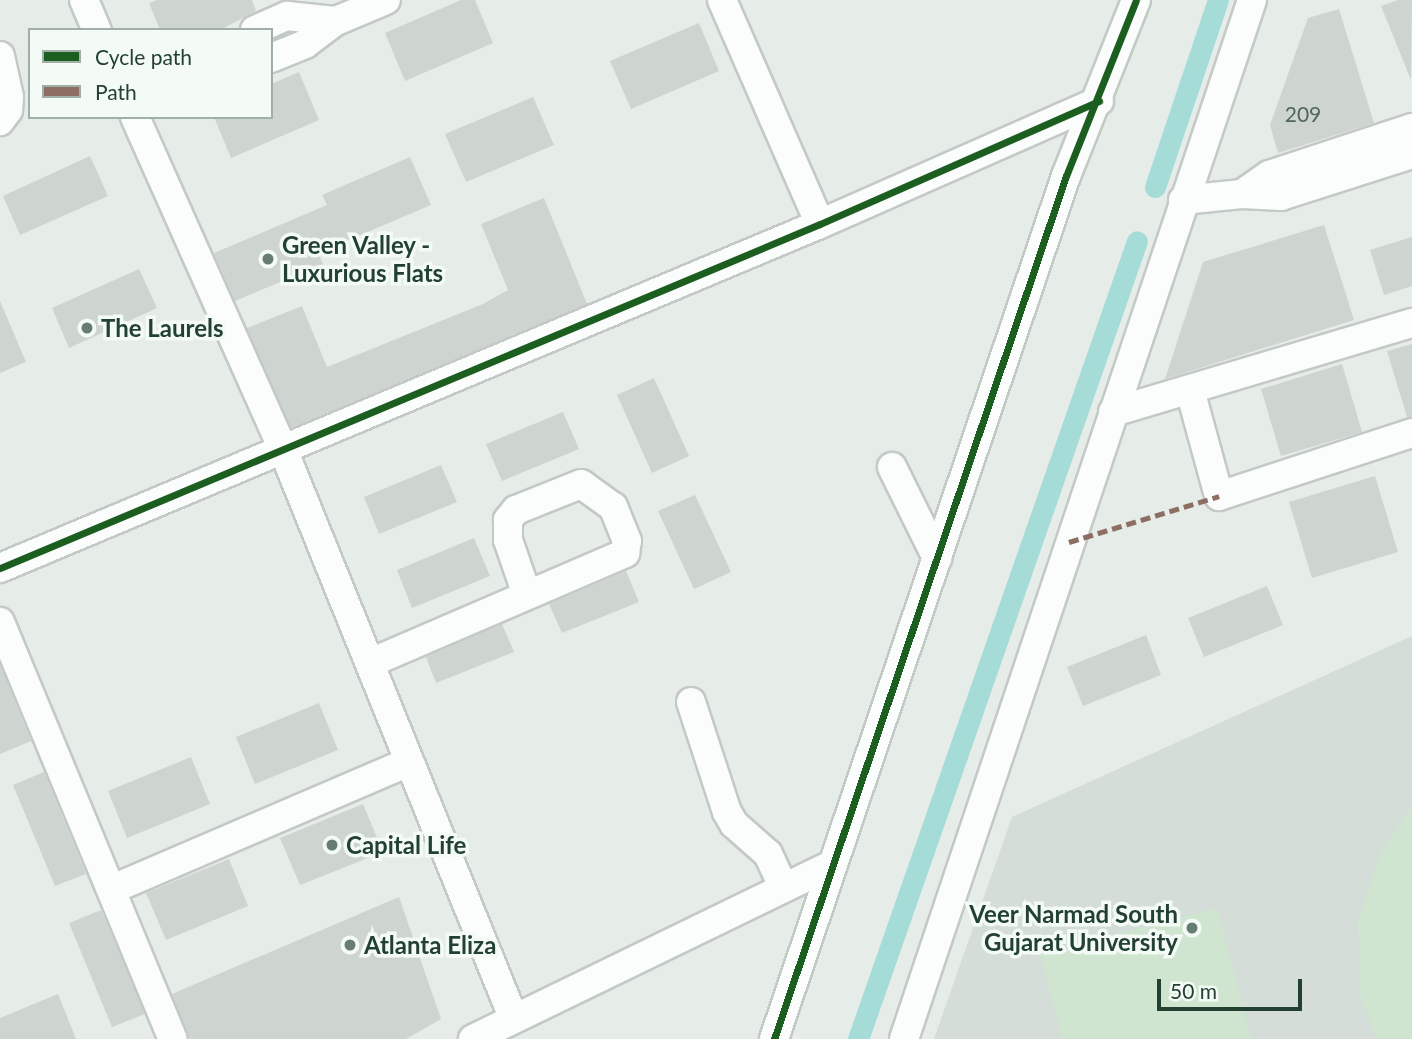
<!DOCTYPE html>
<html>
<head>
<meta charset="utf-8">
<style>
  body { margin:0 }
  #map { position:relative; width:1412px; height:1039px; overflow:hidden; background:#e6ece8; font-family:Lato,sans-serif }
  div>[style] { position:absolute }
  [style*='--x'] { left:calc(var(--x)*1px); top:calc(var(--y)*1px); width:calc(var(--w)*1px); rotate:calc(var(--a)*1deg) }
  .built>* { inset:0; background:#d4ddd7 }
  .green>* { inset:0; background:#cfe5d0 }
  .canal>* { height:21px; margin:-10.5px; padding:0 10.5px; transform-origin:10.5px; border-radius:10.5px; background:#a5dcd7 }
  .building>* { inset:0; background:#ced5d1 }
  .roads { filter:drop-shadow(2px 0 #c3c9c5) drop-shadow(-2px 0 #c3c9c5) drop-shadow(0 2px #c3c9c5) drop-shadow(0 -2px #c3c9c5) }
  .minor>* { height:28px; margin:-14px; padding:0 14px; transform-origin:14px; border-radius:14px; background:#fbfcfc }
  .quiet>* { height:5px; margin-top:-2.5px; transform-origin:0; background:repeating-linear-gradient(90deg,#8d6e63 0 10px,transparent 0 15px) }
  .cycleway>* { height:7px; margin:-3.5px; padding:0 3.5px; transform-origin:3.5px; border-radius:3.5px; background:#1b5e20 }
  .dots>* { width:19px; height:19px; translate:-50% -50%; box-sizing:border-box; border:4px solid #f4faf6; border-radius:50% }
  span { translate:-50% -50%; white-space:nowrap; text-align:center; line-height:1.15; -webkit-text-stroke:7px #f4faf6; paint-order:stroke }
  .number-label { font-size:21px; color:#4e675a }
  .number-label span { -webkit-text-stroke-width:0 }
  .poi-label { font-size:24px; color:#224132; font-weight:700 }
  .left { translate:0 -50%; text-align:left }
  .right { translate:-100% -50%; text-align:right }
  .legend { position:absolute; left:28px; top:28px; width:245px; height:91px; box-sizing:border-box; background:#f4faf6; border:2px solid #a0b0a8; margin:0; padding:9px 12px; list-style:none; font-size:21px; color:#224132 }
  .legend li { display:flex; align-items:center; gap:14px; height:35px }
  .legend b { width:35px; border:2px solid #a0b0a8 }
  .scale { position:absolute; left:1157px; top:979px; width:145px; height:32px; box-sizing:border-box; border:4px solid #224132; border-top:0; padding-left:9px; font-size:21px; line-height:24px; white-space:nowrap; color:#224132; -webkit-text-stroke:5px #f4faf6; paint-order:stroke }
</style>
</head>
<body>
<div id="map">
  <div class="built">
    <div style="clip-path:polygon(1412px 636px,1412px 1039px,934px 1039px,1012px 817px)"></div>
  </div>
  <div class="green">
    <div style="clip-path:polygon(1412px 808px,1412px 1039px,1376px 1039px,1360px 992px,1358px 921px,1380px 853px)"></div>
    <div style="clip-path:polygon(1217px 908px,1251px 1039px,1063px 1039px,1040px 954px)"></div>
  </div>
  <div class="canal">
    <div style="--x:1155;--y:187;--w:197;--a:-71.4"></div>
    <div style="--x:858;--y:1039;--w:845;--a:-70.73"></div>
  </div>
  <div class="building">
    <div style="clip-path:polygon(157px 0,252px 0,256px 11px,220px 30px,160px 30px,149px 3px)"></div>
    <div style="clip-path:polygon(461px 0,475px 0,493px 43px,405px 81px,385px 33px)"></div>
    <div style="clip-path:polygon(1398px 0,1412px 0,1411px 80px,1381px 6px)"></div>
    <div style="clip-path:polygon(1339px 9px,1374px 123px,1278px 153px,1270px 125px,1308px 18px)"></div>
    <div style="clip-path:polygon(699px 23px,719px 71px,631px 109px,610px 61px)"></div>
    <div style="clip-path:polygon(299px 72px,319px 120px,231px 158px,214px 117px,271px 117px,271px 84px)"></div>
    <div style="clip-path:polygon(533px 97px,554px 145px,466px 182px,445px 134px)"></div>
    <div style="clip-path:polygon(90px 156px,108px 196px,20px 235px,3px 196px)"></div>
    <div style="clip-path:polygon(410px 157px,431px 205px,318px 253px,323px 264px,235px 301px,214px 253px,327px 205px,322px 195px)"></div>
    <div style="clip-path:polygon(544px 198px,587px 304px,291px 428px,247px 328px,302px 306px,327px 367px,483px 304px,508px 290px,481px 224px)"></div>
    <div style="clip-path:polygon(1324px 225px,1354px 320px,1165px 379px,1203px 262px)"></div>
    <div style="clip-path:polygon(1412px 237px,1412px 286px,1384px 295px,1370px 250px)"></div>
    <div style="clip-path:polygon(139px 269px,157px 308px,69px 348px,52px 308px)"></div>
    <div style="clip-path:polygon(0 301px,26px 362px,0 373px)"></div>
    <div style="clip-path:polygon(1412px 344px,1412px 417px,1407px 417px,1387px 351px)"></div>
    <div style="clip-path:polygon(1342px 364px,1362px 432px,1281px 456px,1261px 389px)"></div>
    <div style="clip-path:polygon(654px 378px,689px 456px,652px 473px,617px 395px)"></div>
    <div style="clip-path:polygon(563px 412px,579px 449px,502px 481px,486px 444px)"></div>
    <div style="clip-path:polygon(441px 465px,457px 502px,379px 534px,364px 497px)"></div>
    <div style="clip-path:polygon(1375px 476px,1398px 552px,1312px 578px,1289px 502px)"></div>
    <div style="clip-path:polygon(695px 495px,731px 572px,694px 589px,658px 511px)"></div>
    <div style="clip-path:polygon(474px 538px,490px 576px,412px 608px,397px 570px)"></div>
    <div style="clip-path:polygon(626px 571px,639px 602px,562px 633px,549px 604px)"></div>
    <div style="clip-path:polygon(1267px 586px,1283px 625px,1204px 657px,1188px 618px)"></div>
    <div style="clip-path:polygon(502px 624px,514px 652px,436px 683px,426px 657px)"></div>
    <div style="clip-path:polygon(1146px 635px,1161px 675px,1083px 706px,1067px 667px)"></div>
    <div style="clip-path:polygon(0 665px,31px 741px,0 754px)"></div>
    <div style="clip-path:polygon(319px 703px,338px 750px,255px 784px,236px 737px)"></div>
    <div style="clip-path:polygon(191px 757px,210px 804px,127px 838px,108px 791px)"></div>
    <div style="clip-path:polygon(44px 772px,86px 874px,55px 886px,13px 785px)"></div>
    <div style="clip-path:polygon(363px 804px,383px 852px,300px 885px,280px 838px)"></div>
    <div style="clip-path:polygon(229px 859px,248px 906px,166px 940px,146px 893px)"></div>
    <div style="clip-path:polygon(399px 897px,441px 1019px,406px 1039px,190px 1039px,172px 994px)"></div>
    <div style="clip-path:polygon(101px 910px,145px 1014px,112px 1027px,69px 923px)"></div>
    <div style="clip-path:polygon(58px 994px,76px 1039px,0 1039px,0 1018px)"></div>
  </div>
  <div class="roads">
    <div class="minor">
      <div style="--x:84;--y:0;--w:33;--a:67"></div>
      <div style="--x:722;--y:0;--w:244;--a:66.4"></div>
      <div style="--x:255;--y:30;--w:35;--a:-24"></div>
      <div style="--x:287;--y:16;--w:49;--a:5.8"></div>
      <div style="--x:0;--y:56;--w:42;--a:77.6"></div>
      <div style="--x:9;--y:97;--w:13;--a:94"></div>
      <div style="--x:8;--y:110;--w:14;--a:126"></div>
      <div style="--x:271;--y:58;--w:37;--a:-22"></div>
      <div style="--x:305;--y:44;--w:39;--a:-37"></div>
      <div style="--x:336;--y:21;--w:54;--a:-22.8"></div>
      <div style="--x:135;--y:117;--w:367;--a:66"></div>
      <div style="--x:284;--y:452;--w:610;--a:67.94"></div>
      <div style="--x:1242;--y:194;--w:33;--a:-35"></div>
      <div style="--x:1269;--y:175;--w:151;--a:-18.2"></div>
      <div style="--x:1183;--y:200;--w:59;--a:-5.8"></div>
      <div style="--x:1242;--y:194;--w:39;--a:3"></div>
      <div style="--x:1281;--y:196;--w:138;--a:-17.8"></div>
      <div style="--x:1190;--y:390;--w:110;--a:74.7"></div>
      <div style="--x:1219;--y:496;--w:203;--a:-18.1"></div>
      <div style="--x:1113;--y:412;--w:312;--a:-16.6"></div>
      <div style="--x:892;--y:467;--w:102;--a:63.7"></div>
      <div style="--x:0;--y:568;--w:889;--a:-22.76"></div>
      <div style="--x:820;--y:224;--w:305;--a:-23.8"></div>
      <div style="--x:0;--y:622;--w:451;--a:67.5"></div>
      <div style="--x:370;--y:663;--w:278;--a:-23.3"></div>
      <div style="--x:625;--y:553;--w:12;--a:-81"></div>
      <div style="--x:627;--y:541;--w:37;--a:-112"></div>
      <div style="--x:613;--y:507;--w:39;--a:-144"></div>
      <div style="--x:581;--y:484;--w:70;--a:158.2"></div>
      <div style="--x:516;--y:510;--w:13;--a:129"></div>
      <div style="--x:508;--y:520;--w:20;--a:90"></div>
      <div style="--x:508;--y:540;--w:55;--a:70.9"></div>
      <div style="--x:691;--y:702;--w:116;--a:71.9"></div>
      <div style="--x:727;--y:812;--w:14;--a:60"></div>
      <div style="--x:734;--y:824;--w:45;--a:41.4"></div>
      <div style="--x:768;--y:854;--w:35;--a:65"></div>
      <div style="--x:124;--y:884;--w:310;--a:-23.2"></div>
      <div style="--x:473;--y:1039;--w:400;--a:-25.9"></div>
      <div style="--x:774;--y:1039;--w:911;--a:-71.31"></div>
      <div style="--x:1066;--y:176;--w:189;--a:-68.3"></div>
      <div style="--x:904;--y:1039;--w:1096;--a:-71.48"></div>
    </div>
  </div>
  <div class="quiet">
    <div style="--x:1069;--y:542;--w:157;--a:-17"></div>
  </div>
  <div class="cycleway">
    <div style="--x:0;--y:568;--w:889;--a:-22.76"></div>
    <div style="--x:820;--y:224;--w:305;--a:-23.8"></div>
    <div style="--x:774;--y:1039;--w:911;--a:-71.31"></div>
    <div style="--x:1066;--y:176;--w:189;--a:-68.3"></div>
  </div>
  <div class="dots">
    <div style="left:268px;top:259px;background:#677d72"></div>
    <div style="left:87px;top:328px;background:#677d72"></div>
    <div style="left:332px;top:845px;background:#677d72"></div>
    <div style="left:1192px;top:928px;background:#677d72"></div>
    <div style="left:350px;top:945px;background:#677d72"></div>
  </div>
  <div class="number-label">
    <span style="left:1303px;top:114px">209</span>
  </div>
  <div class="poi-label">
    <span class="left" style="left:282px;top:259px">Green Valley -<br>Luxurious Flats</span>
    <span class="left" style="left:101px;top:328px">The Laurels</span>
    <span class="left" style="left:346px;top:845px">Capital Life</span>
    <span class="right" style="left:1178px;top:928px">Veer Narmad South<br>Gujarat University</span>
    <span class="left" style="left:364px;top:945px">Atlanta Eliza</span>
  </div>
  <ul class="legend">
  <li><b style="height:9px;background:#1b5e20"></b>Cycle path</li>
  <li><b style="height:9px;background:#8d6e63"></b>Path</li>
  </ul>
  <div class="scale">50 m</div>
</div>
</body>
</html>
